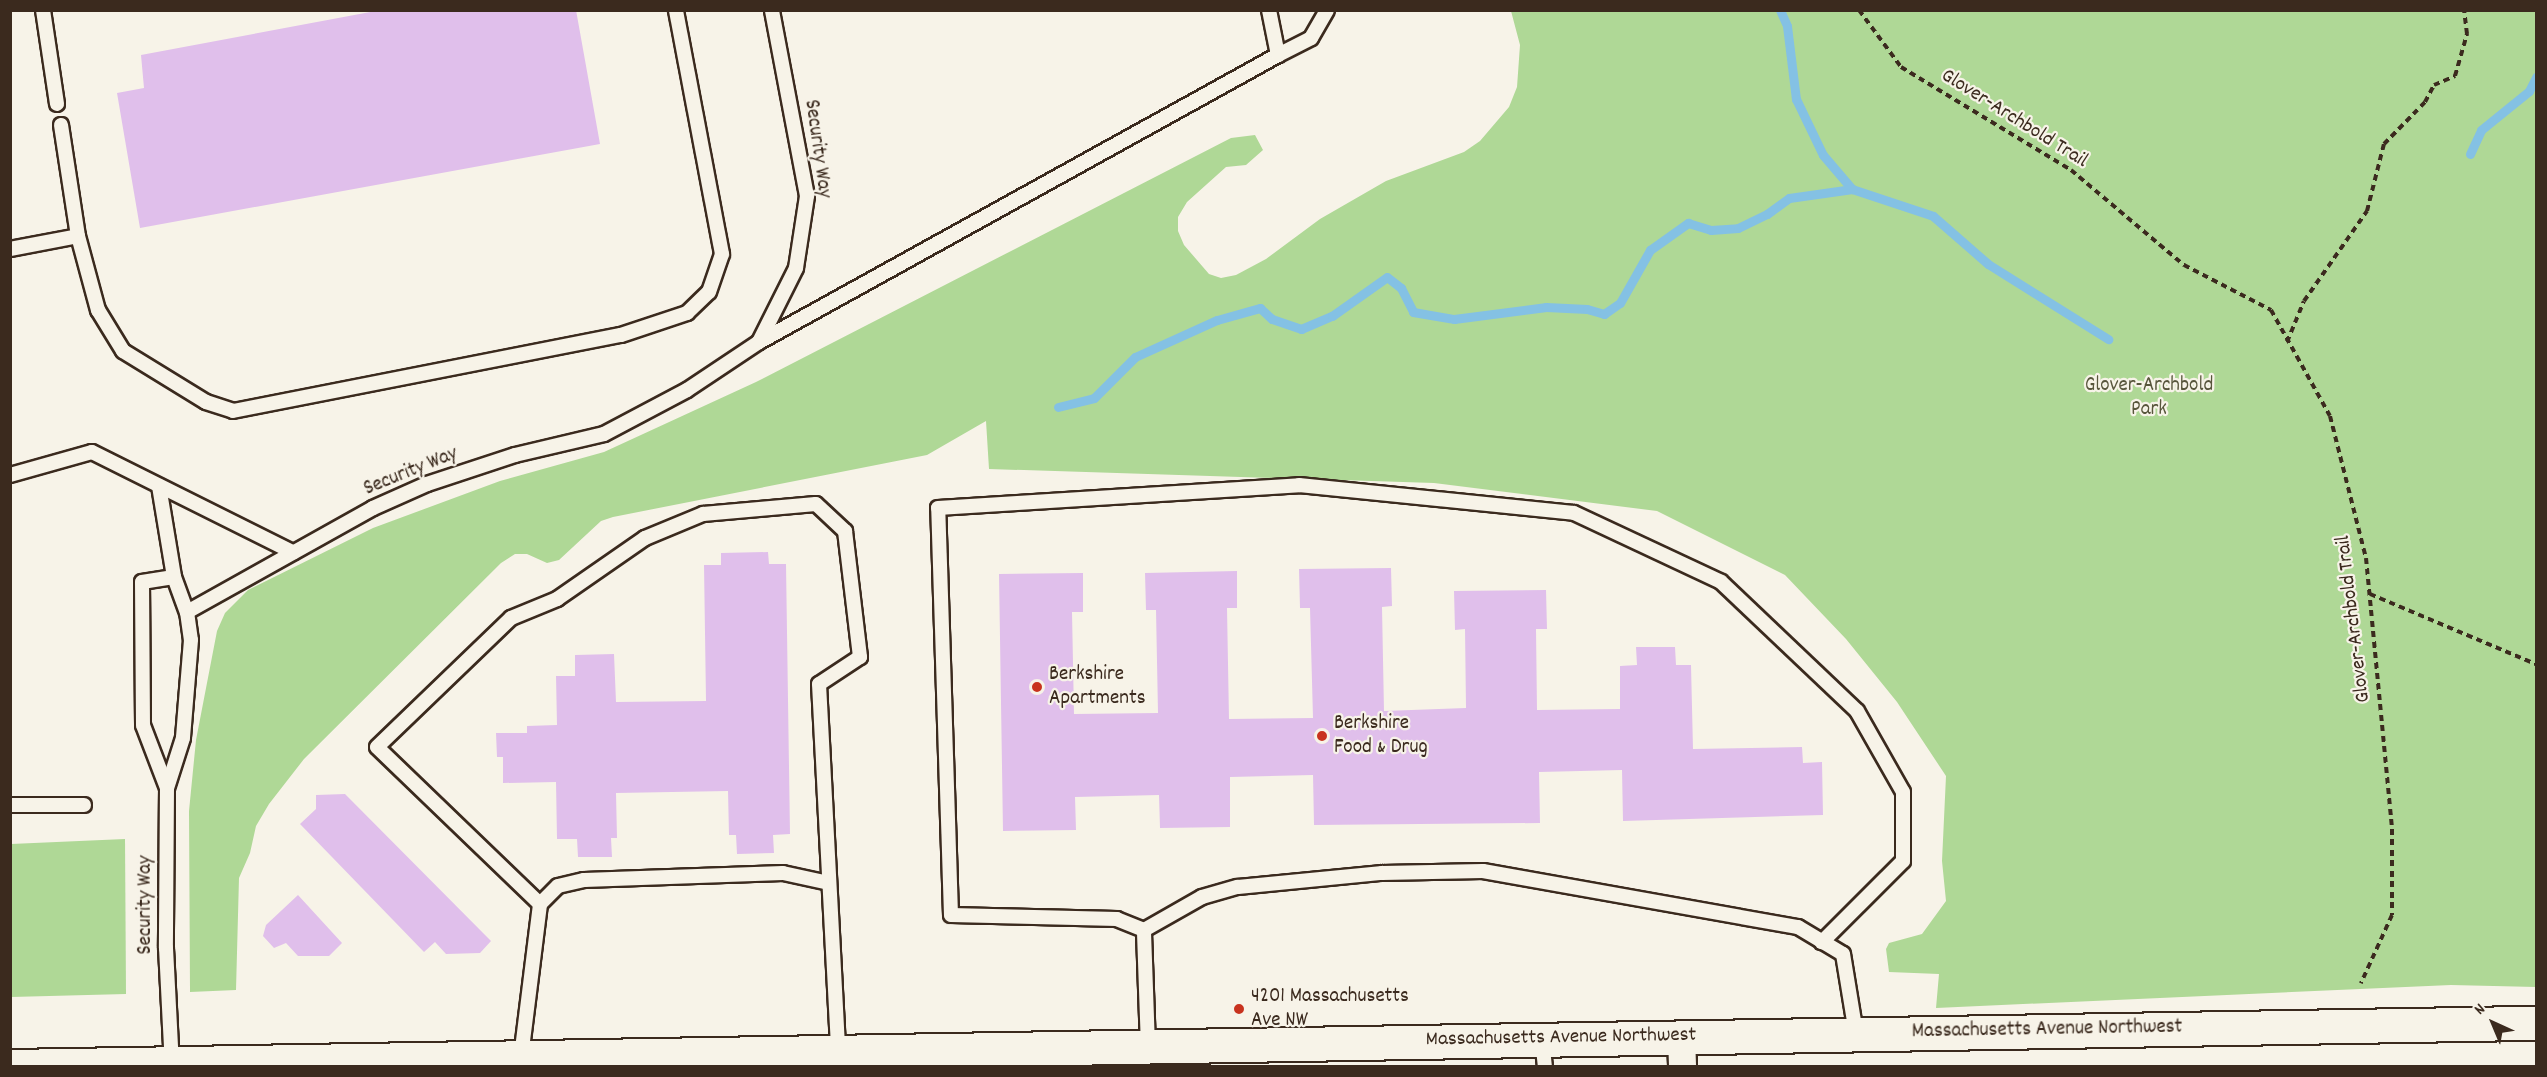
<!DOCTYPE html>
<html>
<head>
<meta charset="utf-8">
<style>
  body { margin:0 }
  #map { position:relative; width:2547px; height:1077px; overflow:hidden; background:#f7f3e8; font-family:Dekko,sans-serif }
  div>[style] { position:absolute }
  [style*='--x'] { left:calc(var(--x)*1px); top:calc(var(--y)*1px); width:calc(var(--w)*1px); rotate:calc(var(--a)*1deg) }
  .green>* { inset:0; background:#afd896 }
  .stream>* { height:9px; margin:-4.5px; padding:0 4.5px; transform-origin:4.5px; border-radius:4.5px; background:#84c1e4 }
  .building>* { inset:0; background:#e0bfeb }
  .path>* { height:4px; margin-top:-2px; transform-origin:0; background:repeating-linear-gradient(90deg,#3b2a1e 0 6px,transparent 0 10.5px) }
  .roads { filter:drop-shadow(2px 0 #3b2a1e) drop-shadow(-2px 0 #3b2a1e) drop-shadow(0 2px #3b2a1e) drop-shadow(0 -2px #3b2a1e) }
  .lane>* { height:14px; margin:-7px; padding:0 7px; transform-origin:7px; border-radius:7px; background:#f7f3e8 }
  .street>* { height:27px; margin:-13.5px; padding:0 13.5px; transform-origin:13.5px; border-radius:13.5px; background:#f7f3e8 }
  .primary>* { height:33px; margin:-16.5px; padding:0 16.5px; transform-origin:16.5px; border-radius:16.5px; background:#f7f3e8 }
  .dots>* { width:16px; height:16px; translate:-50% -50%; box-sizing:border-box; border:3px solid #f7f3e8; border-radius:50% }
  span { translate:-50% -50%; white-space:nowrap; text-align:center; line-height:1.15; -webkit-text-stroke:4.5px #f7f3e8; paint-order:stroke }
  .street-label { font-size:21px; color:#3b2a1e }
  .park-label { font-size:21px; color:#58563c }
  .poi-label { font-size:21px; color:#3b2a1e }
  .left { translate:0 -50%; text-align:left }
  .frame { position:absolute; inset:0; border:12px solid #3b2a1e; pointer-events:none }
  .north { position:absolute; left:2463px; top:993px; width:60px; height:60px; -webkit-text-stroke:4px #f7f3e8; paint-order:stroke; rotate:316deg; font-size:16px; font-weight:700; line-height:24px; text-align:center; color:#3b2a1e }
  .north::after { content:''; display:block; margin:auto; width:21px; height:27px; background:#3b2a1e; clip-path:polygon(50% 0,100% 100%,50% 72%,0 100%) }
</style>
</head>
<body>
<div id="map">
  <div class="green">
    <div style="clip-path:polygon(1511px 11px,2536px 11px,2536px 987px,2451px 985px,1936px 1008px,1939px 974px,1889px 972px,1886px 949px,1889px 943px,1922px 934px,1946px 901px,1942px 861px,1946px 776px,1897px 702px,1846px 639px,1785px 575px,1657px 511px,1434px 483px,989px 469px,986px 421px,927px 455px,613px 517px,601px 521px,559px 560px,547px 563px,527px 554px,515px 554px,501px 563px,304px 759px,269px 804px,256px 826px,250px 853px,239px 878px,236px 990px,190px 992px,189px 811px,196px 740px,217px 631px,225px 613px,248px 590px,373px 528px,500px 481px,604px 452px,756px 382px,1231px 138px,1255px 135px,1263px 150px,1246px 165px,1226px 167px,1187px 202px,1178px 217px,1178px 231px,1184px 245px,1209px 274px,1221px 278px,1236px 275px,1266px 259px,1320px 219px,1386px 181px,1464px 152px,1480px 141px,1509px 107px,1517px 87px,1520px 45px)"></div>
    <div style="clip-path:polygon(125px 839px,126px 994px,11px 997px,11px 844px)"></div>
  </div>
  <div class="stream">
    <div style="--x:1780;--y:10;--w:17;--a:66"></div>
    <div style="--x:1787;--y:26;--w:74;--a:83"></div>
    <div style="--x:1796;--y:99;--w:62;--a:64.3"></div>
    <div style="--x:1823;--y:155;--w:45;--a:49.5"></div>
    <div style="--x:1852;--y:189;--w:85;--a:18.4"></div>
    <div style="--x:1933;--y:216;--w:73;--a:41.1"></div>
    <div style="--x:1988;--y:264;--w:142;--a:32"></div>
    <div style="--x:2470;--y:154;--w:26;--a:-65"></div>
    <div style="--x:2481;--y:130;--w:62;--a:-39.1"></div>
    <div style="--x:2529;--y:91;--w:16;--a:-63"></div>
    <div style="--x:1058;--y:407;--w:37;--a:-14"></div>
    <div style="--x:1094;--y:398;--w:58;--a:-45"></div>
    <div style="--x:1135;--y:357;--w:90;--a:-24.3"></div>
    <div style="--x:1217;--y:320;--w:45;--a:-15.6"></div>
    <div style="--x:1260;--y:308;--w:16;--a:43"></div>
    <div style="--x:1272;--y:319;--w:31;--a:19"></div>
    <div style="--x:1301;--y:329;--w:34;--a:-23"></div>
    <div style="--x:1332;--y:316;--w:67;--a:-35.3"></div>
    <div style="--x:1387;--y:277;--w:18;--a:38"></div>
    <div style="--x:1401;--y:288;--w:27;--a:63"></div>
    <div style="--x:1413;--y:312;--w:42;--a:9.7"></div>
    <div style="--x:1454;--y:319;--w:93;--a:-7.4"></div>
    <div style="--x:1546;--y:307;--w:41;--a:2.8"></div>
    <div style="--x:1587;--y:309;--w:18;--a:16"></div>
    <div style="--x:1604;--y:314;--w:19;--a:-35"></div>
    <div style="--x:1620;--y:303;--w:61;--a:-60.5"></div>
    <div style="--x:1650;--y:250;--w:47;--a:-35.4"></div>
    <div style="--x:1688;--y:223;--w:24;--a:17"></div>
    <div style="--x:1711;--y:230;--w:27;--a:-4"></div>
    <div style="--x:1738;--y:228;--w:32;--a:-26"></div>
    <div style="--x:1767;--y:214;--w:27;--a:-36"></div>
    <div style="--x:1789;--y:198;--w:64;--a:-8.1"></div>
  </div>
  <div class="building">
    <div style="clip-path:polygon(381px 10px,576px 10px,600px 144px,140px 228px,117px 93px,144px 88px,141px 55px)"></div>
    <div style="clip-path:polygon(768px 552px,769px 564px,786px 564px,790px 834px,773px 835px,774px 853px,737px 854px,736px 835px,729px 835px,728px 791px,616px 793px,617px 838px,611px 838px,612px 857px,578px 857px,577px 839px,557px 839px,556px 782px,503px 783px,503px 757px,497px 757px,496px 733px,527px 733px,527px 726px,557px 725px,556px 676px,575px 676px,575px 655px,614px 654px,616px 702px,706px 701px,704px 565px,721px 565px,721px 553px)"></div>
    <div style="clip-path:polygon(1391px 568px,1392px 606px,1382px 607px,1384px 711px,1466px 708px,1465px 629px,1455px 630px,1454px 591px,1546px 590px,1547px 629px,1536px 629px,1537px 710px,1620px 709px,1620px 666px,1637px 665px,1636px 647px,1675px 647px,1676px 665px,1691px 665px,1693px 749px,1802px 747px,1803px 763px,1822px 762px,1823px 815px,1623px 821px,1622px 770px,1539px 772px,1540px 823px,1314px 825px,1313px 775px,1230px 777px,1230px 827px,1160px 828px,1159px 795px,1075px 797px,1076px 830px,1003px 831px,999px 574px,1083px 573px,1083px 612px,1072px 612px,1074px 714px,1158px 713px,1156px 610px,1146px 610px,1145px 573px,1237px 571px,1237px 608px,1227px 608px,1229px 719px,1313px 718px,1310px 608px,1300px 608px,1299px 569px)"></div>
    <div style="clip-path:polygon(345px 794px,491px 941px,480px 953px,446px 954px,435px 942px,424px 952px,300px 824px,316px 809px,316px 795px)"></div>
    <div style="clip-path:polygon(298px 895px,342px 943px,329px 956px,298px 956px,286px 943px,274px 948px,263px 936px,266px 925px)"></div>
  </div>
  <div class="path">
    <div style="--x:1859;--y:10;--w:71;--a:53.6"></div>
    <div style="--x:1901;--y:67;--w:199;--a:31.2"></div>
    <div style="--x:2071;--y:170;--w:148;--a:40.1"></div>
    <div style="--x:2184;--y:265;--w:98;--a:27.3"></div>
    <div style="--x:2271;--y:310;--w:121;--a:60.9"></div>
    <div style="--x:2330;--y:416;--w:146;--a:75.8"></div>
    <div style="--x:2366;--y:558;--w:272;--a:84.5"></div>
    <div style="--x:2392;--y:829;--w:86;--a:90"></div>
    <div style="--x:2392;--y:915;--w:75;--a:114.5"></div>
    <div style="--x:2287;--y:342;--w:44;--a:-67.5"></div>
    <div style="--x:2304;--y:301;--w:110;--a:-55"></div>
    <div style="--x:2367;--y:211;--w:69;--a:-75.8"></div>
    <div style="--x:2384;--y:144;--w:59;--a:-45.7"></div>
    <div style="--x:2425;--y:102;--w:19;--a:-62"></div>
    <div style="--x:2434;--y:85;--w:23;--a:-23"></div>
    <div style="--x:2455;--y:76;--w:44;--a:-74.1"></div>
    <div style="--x:2467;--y:34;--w:24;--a:-97"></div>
    <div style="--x:2370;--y:594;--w:180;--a:22.9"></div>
  </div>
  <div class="roads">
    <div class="lane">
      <div style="--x:43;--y:10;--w:95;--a:81.5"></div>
      <div style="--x:1278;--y:55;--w:37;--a:-27"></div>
      <div style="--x:1311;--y:38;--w:32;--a:-60"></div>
      <div style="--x:61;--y:125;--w:112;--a:81.3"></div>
      <div style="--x:78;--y:236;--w:77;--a:74.9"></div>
      <div style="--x:98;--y:310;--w:48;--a:58.6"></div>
      <div style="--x:123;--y:351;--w:97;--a:31.6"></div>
      <div style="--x:206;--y:402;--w:28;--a:18"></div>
      <div style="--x:233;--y:411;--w:395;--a:-11.1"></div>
      <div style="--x:621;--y:335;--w:70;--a:-18.4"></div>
      <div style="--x:687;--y:313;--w:30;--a:-44"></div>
      <div style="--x:709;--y:292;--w:40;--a:-71.1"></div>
      <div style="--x:722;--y:254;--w:248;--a:-100.7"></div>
      <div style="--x:10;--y:249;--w:69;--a:-10.8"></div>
      <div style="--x:759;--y:342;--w:593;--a:-28.94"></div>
      <div style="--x:1278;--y:55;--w:46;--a:-101.3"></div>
      <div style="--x:10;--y:475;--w:85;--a:-15.7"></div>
      <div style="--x:92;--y:452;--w:225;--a:26.5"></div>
      <div style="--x:159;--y:486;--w:92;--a:80.6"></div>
      <div style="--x:174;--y:577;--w:37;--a:70"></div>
      <div style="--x:187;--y:612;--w:28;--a:82"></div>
      <div style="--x:191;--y:640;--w:98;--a:94.7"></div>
      <div style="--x:183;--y:738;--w:52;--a:107.7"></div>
      <div style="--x:167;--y:788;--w:160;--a:90.4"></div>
      <div style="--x:166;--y:948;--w:117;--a:87.1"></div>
      <div style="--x:187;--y:612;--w:213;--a:-29.2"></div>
      <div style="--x:373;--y:508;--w:59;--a:-24"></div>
      <div style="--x:427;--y:484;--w:93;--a:-18.2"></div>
      <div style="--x:515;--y:455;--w:91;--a:-13.3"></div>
      <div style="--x:604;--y:434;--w:94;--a:-27.9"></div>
      <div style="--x:687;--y:390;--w:87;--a:-33.7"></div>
      <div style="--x:759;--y:342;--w:83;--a:-63.4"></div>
      <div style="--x:796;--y:268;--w:73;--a:-81.3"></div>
      <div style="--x:807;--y:196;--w:189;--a:-100.7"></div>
      <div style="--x:167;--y:788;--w:67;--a:-110.9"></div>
      <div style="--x:143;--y:725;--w:143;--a:-90.4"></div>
      <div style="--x:142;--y:582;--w:32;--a:-9"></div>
      <div style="--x:10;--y:805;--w:74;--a:0"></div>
      <div style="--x:540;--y:904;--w:226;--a:-136.1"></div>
      <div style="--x:377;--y:747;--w:186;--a:-43.9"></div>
      <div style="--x:511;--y:618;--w:50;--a:-22.4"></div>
      <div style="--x:557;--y:599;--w:107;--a:-34.7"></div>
      <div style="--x:645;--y:538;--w:63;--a:-22.5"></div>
      <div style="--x:703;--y:514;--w:113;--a:-5.1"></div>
      <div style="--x:816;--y:504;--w:40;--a:43"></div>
      <div style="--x:845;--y:531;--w:127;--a:83.2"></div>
      <div style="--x:860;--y:657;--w:49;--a:146.6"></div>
      <div style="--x:819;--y:684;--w:368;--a:87"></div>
      <div style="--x:1144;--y:930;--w:29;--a:-158"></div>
      <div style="--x:1117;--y:919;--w:166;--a:-178.6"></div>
      <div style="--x:951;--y:915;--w:407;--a:-91.8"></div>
      <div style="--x:938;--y:508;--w:362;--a:-3.6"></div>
      <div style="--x:1299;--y:485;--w:276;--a:5.8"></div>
      <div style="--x:1574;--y:513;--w:162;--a:25.1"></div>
      <div style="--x:1721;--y:582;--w:187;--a:43.5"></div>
      <div style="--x:1857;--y:711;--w:93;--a:60.4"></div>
      <div style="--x:1903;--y:792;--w:69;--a:90"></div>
      <div style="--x:1903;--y:861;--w:115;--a:135"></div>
      <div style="--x:1542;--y:1039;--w:27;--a:84"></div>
      <div style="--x:1148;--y:1047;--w:117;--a:-92"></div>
      <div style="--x:1144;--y:930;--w:67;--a:-29.6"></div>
      <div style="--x:1202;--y:897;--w:37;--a:-16"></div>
      <div style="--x:1238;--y:887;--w:145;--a:-5.6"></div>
      <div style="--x:1382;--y:873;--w:101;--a:-1.1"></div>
      <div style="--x:1483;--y:871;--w:320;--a:10.1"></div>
      <div style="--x:1798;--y:927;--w:52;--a:31"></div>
      <div style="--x:1843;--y:954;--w:80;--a:80.7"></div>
      <div style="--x:521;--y:1057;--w:154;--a:-82.9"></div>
      <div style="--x:540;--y:904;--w:25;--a:-45"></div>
      <div style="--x:558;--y:886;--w:27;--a:-13"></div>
      <div style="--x:584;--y:880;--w:199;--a:-2"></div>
      <div style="--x:783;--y:873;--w:47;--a:12.3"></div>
    </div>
    <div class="street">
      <div style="--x:1681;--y:1036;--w:30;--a:88"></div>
    </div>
    <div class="primary">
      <div style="--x:10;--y:1066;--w:2526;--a:-0.98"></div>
    </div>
  </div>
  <div class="dots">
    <div style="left:1037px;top:687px;background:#c8321e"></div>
    <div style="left:1322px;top:736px;background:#c8321e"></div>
    <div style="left:1239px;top:1009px;background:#c8321e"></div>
  </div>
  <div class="street-label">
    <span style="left:2014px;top:119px;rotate:32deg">Glover-Archbold Trail</span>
    <span style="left:817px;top:149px;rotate:82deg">Security Way</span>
    <span style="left:411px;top:472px;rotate:-22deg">Security Way</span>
    <span style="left:2354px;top:619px;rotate:-97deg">Glover-Archbold Trail</span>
    <span style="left:146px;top:905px;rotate:-90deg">Security Way</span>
    <span style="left:2047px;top:1030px;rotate:-1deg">Massachusetts Avenue Northwest</span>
    <span style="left:1561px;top:1038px;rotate:-1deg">Massachusetts Avenue Northwest</span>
  </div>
  <div class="park-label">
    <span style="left:2149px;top:398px">Glover-Archbold<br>Park</span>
  </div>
  <div class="poi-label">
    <span class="left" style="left:1049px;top:687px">Berkshire<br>Apartments</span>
    <span class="left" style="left:1334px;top:736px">Berkshire<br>Food &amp; Drug</span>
    <span class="left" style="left:1251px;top:1009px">4201 Massachusetts<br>Ave NW</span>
  </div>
  <div class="frame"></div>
  <div class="north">N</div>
</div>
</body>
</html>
